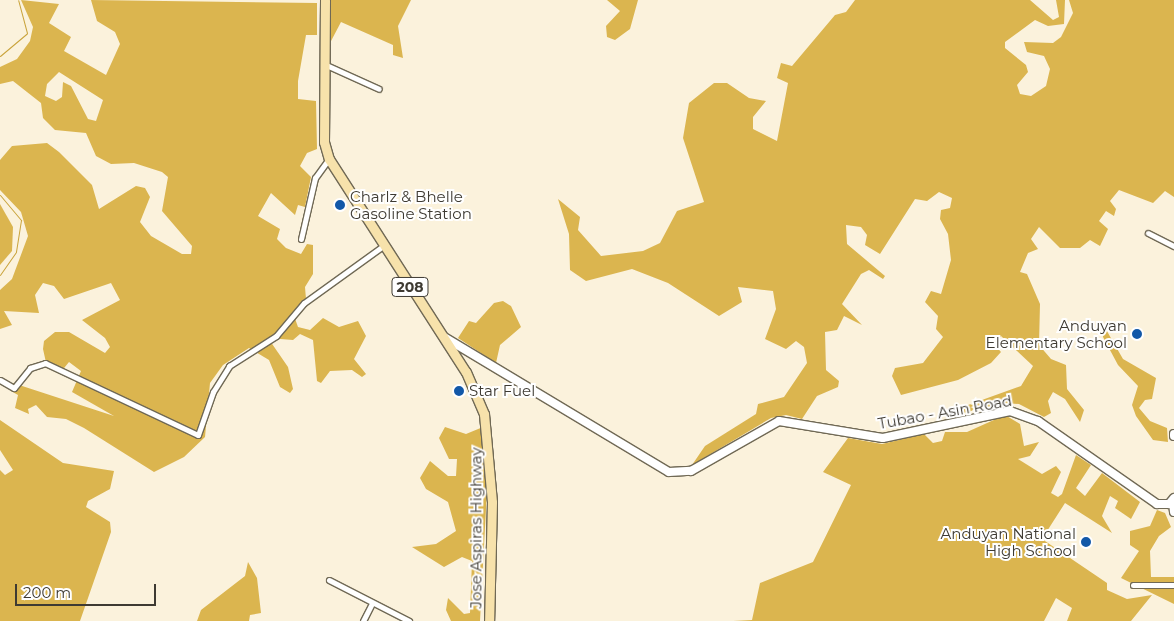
<!DOCTYPE html>
<html>
<head>
<meta charset="utf-8">
<style>
  body { margin:0 }
  #map { position:relative; width:1174px; height:621px; overflow:hidden; background:#fbf2dc; font-family:Montserrat,sans-serif }
  div>[style] { position:absolute }
  [style*='--x'] { left:calc(var(--x)*1px); top:calc(var(--y)*1px); width:calc(var(--w)*1px); rotate:calc(var(--a)*1deg) }
  .forest>* { inset:0; background:#dbb54f }
  .stream>* { height:1px; margin:-0.5px; padding:0 0.5px; transform-origin:0.5px; border-radius:0.5px; background:#c9a33b }
  .roads { filter:drop-shadow(1px 0 #706955) drop-shadow(-1px 0 #706955) drop-shadow(0 1px #706955) drop-shadow(0 -1px #706955) }
  .street>* { height:5px; margin:-2.5px; padding:0 2.5px; transform-origin:2.5px; border-radius:2.5px; background:#fff }
  .secondary>* { height:8px; margin:-4px; padding:0 4px; transform-origin:4px; border-radius:4px; background:#fff }
  .primary>* { height:9px; margin:-4.5px; padding:0 4.5px; transform-origin:4.5px; border-radius:4.5px; background:#f7e2ab }
  .dots>* { width:14px; height:14px; translate:-50% -50%; box-sizing:border-box; border:2px solid #fff; border-radius:50% }
  span { translate:-50% -50%; white-space:nowrap; text-align:center; line-height:1.15; -webkit-text-stroke:4px #fff; paint-order:stroke }
  .shield-label span { padding:1px 4px; background:#fff; border:1px solid; border-radius:4px; -webkit-text-stroke-width:0 }
  .shield-label { font-size:14px; color:#3e3a32; font-weight:700 }
  .poi-label { font-size:15px; color:#3e3a32 }
  .left { translate:0 -50%; text-align:left }
  .right { translate:-100% -50%; text-align:right }
  .street-label { font-size:15px; color:#3e3a32 }
  .scale { position:absolute; left:15px; top:584px; width:141px; height:22px; box-sizing:border-box; border:2px solid #3e3a32; border-top:0; padding-left:6px; font-size:15px; line-height:18px; white-space:nowrap; color:#3e3a32; -webkit-text-stroke:4px #fff; paint-order:stroke }
</style>
</head>
<body>
<div id="map">
  <div class="forest">
    <div style="clip-path:polygon(evenodd,21px 0,59px 4px,49px 23px,71px 37px,64px 51px,106px 75px,120px 44px,115px 32px,97px 21px,91px 0,317px 3px,317px 35px,306px 35px,298px 81px,298px 99px,316px 101px,317px 149px,307px 153px,300px 166px,311px 177px,305px 207px,298px 205px,295px 215px,271px 193px,258px 216px,280px 229px,277px 239px,286px 248px,301px 254px,307px 244px,313px 245px,313px 274px,305px 287px,306px 299px,293px 313px,298px 327px,310px 330px,323px 318px,339px 327px,358px 321px,366px 336px,354px 359px,366px 374px,362px 377px,352px 370px,330px 371px,321px 383px,317px 381px,313px 340px,300px 334px,293px 340px,268px 338px,288px 367px,293px 389px,290px 393px,280px 387px,269px 360px,249px 348px,223px 365px,210px 383px,205px 437px,184px 457px,154px 472px,84px 428px,66px 419px,47px 417px,36px 405px,28px 409px,29px 414px,15px 408px,18px 395px,11px 391px,13px 383px,114px 416px,72px 392px,81px 371px,69px 362px,60px 373px,47px 367px,43px 349px,44px 341px,55px 332px,69px 332px,105px 353px,110px 347px,105px 338px,82px 320px,120px 300px,111px 283px,64px 299px,54px 286px,43px 283px,35px 295px,39px 313px,4px 311px,12px 325px,0 329px,0 290px,12px 279px,28px 236px,21px 212px,0 190px,0 160px,12px 146px,47px 143px,59px 152px,92px 185px,99px 209px,136px 186px,145px 188px,150px 197px,140px 222px,151px 236px,182px 254px,191px 254px,192px 246px,162px 211px,168px 177px,162px 172px,134px 163px,111px 164px,96px 156px,86px 133px,55px 130px,43px 118px,41px 103px,13px 81px,0 84px,0 67px,17px 59px,30px 41px,33px 27px,21px 0,59px 72px,103px 100px,96px 121px,88px 119px,71px 86px,63px 82px,62px 97px,56px 101px,45px 96px,47px 84px,59px 72px)"></div>
    <div style="clip-path:polygon(329px 0,411px 0,398px 26px,403px 58px,393px 55px,393px 45px,341px 22px,330px 43px)"></div>
    <div style="clip-path:polygon(607px 0,638px 0,630px 29px,615px 40px,607px 37px,606px 26px,620px 11px)"></div>
    <div style="clip-path:polygon(855px 0,1030px 0,1053px 20px,1059px 17px,1056px 0,1065px 0,1064px 24px,1048px 26px,1035px 20px,1005px 42px,1005px 48px,1026px 65px,1028px 72px,1017px 85px,1020px 94px,1031px 96px,1046px 86px,1050px 69px,1044px 56px,1027px 52px,1024px 42px,1053px 43px,1061px 37px,1073px 13px,1069px 0,1174px 0,1174px 197px,1165px 191px,1153px 203px,1119px 190px,1110px 201px,1116px 209px,1114px 216px,1106px 211px,1099px 221px,1108px 229px,1100px 246px,1090px 240px,1080px 248px,1060px 248px,1039px 227px,1031px 239px,1038px 249px,1028px 253px,1020px 272px,1027px 274px,1040px 304px,1039px 345px,1051px 359px,1066px 365px,1067px 389px,1084px 410px,1080px 422px,1065px 399px,1053px 392px,1048px 401px,1051px 413px,1044px 417px,1019px 404px,1004px 403px,947px 417px,943px 414px,1021px 386px,1033px 366px,1001px 336px,994px 344px,1001px 352px,991px 363px,958px 380px,901px 395px,892px 376px,895px 368px,923px 363px,943px 337px,936px 329px,938px 316px,925px 302px,931px 291px,941px 294px,951px 260px,948px 234px,940px 219px,941px 210px,950px 208px,952px 198px,939px 192px,927px 201px,915px 199px,880px 254px,865px 245px,867px 235px,861px 227px,846px 225px,847px 244px,885px 276px,883px 279px,869px 270px,861px 274px,842px 304px,862px 325px,844px 316px,837px 330px,825px 332px,826px 370px,839px 381px,838px 387px,817px 396px,802px 419px,786px 415px,771px 418px,692px 465px,705px 446px,756px 414px,758px 404px,784px 397px,807px 363px,804px 347px,796px 341px,786px 349px,765px 339px,776px 309px,773px 291px,738px 287px,742px 302px,719px 316px,668px 283px,632px 269px,586px 281px,570px 270px,569px 234px,558px 199px,580px 217px,578px 230px,601px 256px,643px 251px,660px 243px,677px 211px,704px 202px,683px 138px,689px 103px,714px 83px,727px 83px,749px 98px,766px 101px,753px 117px,753px 129px,777px 141px,788px 83px,777px 78px,781px 63px,792px 66px,835px 15px,846px 12px)"></div>
    <div style="clip-path:polygon(0 204px,13px 227px,12px 251px,0 265px)"></div>
    <div style="clip-path:polygon(503px 301px,511px 306px,521px 327px,500px 345px,496px 363px,458px 338px,469px 321px,476px 323px,494px 303px)"></div>
    <div style="clip-path:polygon(1104px 326px,1123px 359px,1156px 378px,1152px 399px,1145px 400px,1139px 408px,1150px 421px,1167px 428px,1168px 442px,1153px 440px,1136px 416px,1132px 405px,1138px 386px,1118px 365px,1103px 337px)"></div>
    <div style="clip-path:polygon(1005px 415px,1020px 424px,1024px 446px,1039px 442px,1030px 456px,1018px 459px,1042px 474px,1056px 466px,1061px 472px,1051px 493px,1058px 497px,1062px 494px,1076px 455px,1091px 465px,1076px 488px,1085px 496px,1102px 473px,1140px 502px,1131px 519px,1115px 508px,1118px 501px,1110px 496px,1102px 516px,1112px 533px,1065px 503px,1042px 539px,1107px 583px,1107px 590px,1127px 599px,1152px 595px,1131px 621px,1067px 621px,1072px 608px,1056px 598px,1044px 621px,733px 621px,752px 620px,760px 583px,813px 562px,851px 485px,823px 472px,848px 438px,882px 444px,924px 434px,933px 443px,942px 441px,945px 432px,967px 432px)"></div>
    <div style="clip-path:polygon(0 420px,63px 463px,114px 471px,110px 489px,88px 501px,86px 507px,110px 522px,111px 532px,80px 621px,0 621px,0 470px,5px 475px,13px 470px,0 450px)"></div>
    <div style="clip-path:polygon(445px 427px,466px 434px,483px 427px,487px 490px,480px 621px,451px 621px,446px 610px,448px 598px,464px 614px,470px 613px,472px 561px,462px 557px,444px 567px,412px 547px,436px 544px,456px 531px,448px 502px,426px 489px,420px 478px,430px 461px,448px 476px,456px 476px,457px 459px,449px 459px,439px 438px)"></div>
    <div style="clip-path:polygon(1157px 510px,1165px 513px,1171px 527px,1159px 536px,1150px 551px,1151px 577px,1174px 577px,1174px 604px,1121px 578px,1139px 551px,1130px 545px,1130px 531px,1150px 526px)"></div>
    <div style="clip-path:polygon(248px 562px,257px 578px,261px 613px,250px 615px,249px 621px,197px 621px,201px 610px,245px 576px)"></div>
  </div>
  <div class="stream">
    <div style="--x:0;--y:56;--w:35;--a:-40"></div>
    <div style="--x:27;--y:33;--w:34;--a:-105"></div>
    <div style="--x:0;--y:195;--w:33;--a:50"></div>
    <div style="--x:21;--y:220;--w:32;--a:99"></div>
    <div style="--x:16;--y:252;--w:28;--a:125"></div>
  </div>
  <div class="roads">
    <div class="street">
      <div style="--x:324;--y:64;--w:60;--a:24.4"></div>
      <div style="--x:1148;--y:233;--w:29;--a:27"></div>
      <div style="--x:301;--y:239;--w:63;--a:-77.1"></div>
      <div style="--x:315;--y:178;--w:24;--a:-54"></div>
      <div style="--x:0;--y:380;--w:16;--a:30"></div>
      <div style="--x:14;--y:388;--w:26;--a:-51"></div>
      <div style="--x:30;--y:368;--w:16;--a:-18"></div>
      <div style="--x:45;--y:363;--w:169;--a:25.2"></div>
      <div style="--x:198;--y:435;--w:46;--a:-70.8"></div>
      <div style="--x:213;--y:392;--w:31;--a:-58"></div>
      <div style="--x:229;--y:366;--w:56;--a:-32.6"></div>
      <div style="--x:276;--y:336;--w:43;--a:-49.7"></div>
      <div style="--x:304;--y:303;--w:97;--a:-35.8"></div>
      <div style="--x:329;--y:580;--w:90;--a:27.1"></div>
      <div style="--x:1133;--y:585;--w:41;--a:0"></div>
      <div style="--x:363;--y:621;--w:20;--a:-63"></div>
    </div>
    <div class="secondary">
      <div style="--x:444;--y:337;--w:262;--a:31"></div>
      <div style="--x:669;--y:472;--w:22;--a:-3"></div>
      <div style="--x:691;--y:471;--w:101;--a:-29.6"></div>
      <div style="--x:779;--y:421;--w:105;--a:9.3"></div>
      <div style="--x:883;--y:438;--w:130;--a:-12"></div>
      <div style="--x:1010;--y:411;--w:30;--a:20"></div>
      <div style="--x:1038;--y:421;--w:145;--a:34.9"></div>
      <div style="--x:1157;--y:504;--w:12;--a:0"></div>
      <div style="--x:1169;--y:504;--w:8;--a:-50"></div>
      <div style="--x:1174;--y:434;--w:2;--a:90"></div>
      <div style="--x:1173;--y:501;--w:11;--a:85"></div>
    </div>
    <div class="primary">
      <div style="--x:325;--y:0;--w:142;--a:90.4"></div>
      <div style="--x:324;--y:142;--w:18;--a:74"></div>
      <div style="--x:329;--y:159;--w:253;--a:57.3"></div>
      <div style="--x:466;--y:372;--w:46;--a:66.8"></div>
      <div style="--x:484;--y:414;--w:88;--a:84.8"></div>
      <div style="--x:492;--y:502;--w:119;--a:91.4"></div>
    </div>
  </div>
  <div class="dots">
    <div style="left:340px;top:205px;background:#1258a8"></div>
    <div style="left:1137px;top:334px;background:#1258a8"></div>
    <div style="left:459px;top:391px;background:#1258a8"></div>
    <div style="left:1086px;top:542px;background:#1258a8"></div>
  </div>
  <div class="shield-label">
    <span style="left:410px;top:287px">208</span>
  </div>
  <div class="poi-label">
    <span class="left" style="left:350px;top:205px">Charlz &amp; Bhelle<br>Gasoline Station</span>
    <span class="right" style="left:1127px;top:334px">Anduyan<br>Elementary School</span>
    <span class="left" style="left:469px;top:391px">Star Fuel</span>
    <span class="right" style="left:1076px;top:542px">Anduyan National<br>High School</span>
  </div>
  <div class="street-label">
    <span style="left:945px;top:412px;rotate:-10deg">Tubao - Asin Road</span>
    <span style="left:476px;top:528px;rotate:-90deg">Jose Aspiras Highway</span>
  </div>
  <div class="scale">200 m</div>
</div>
</body>
</html>
